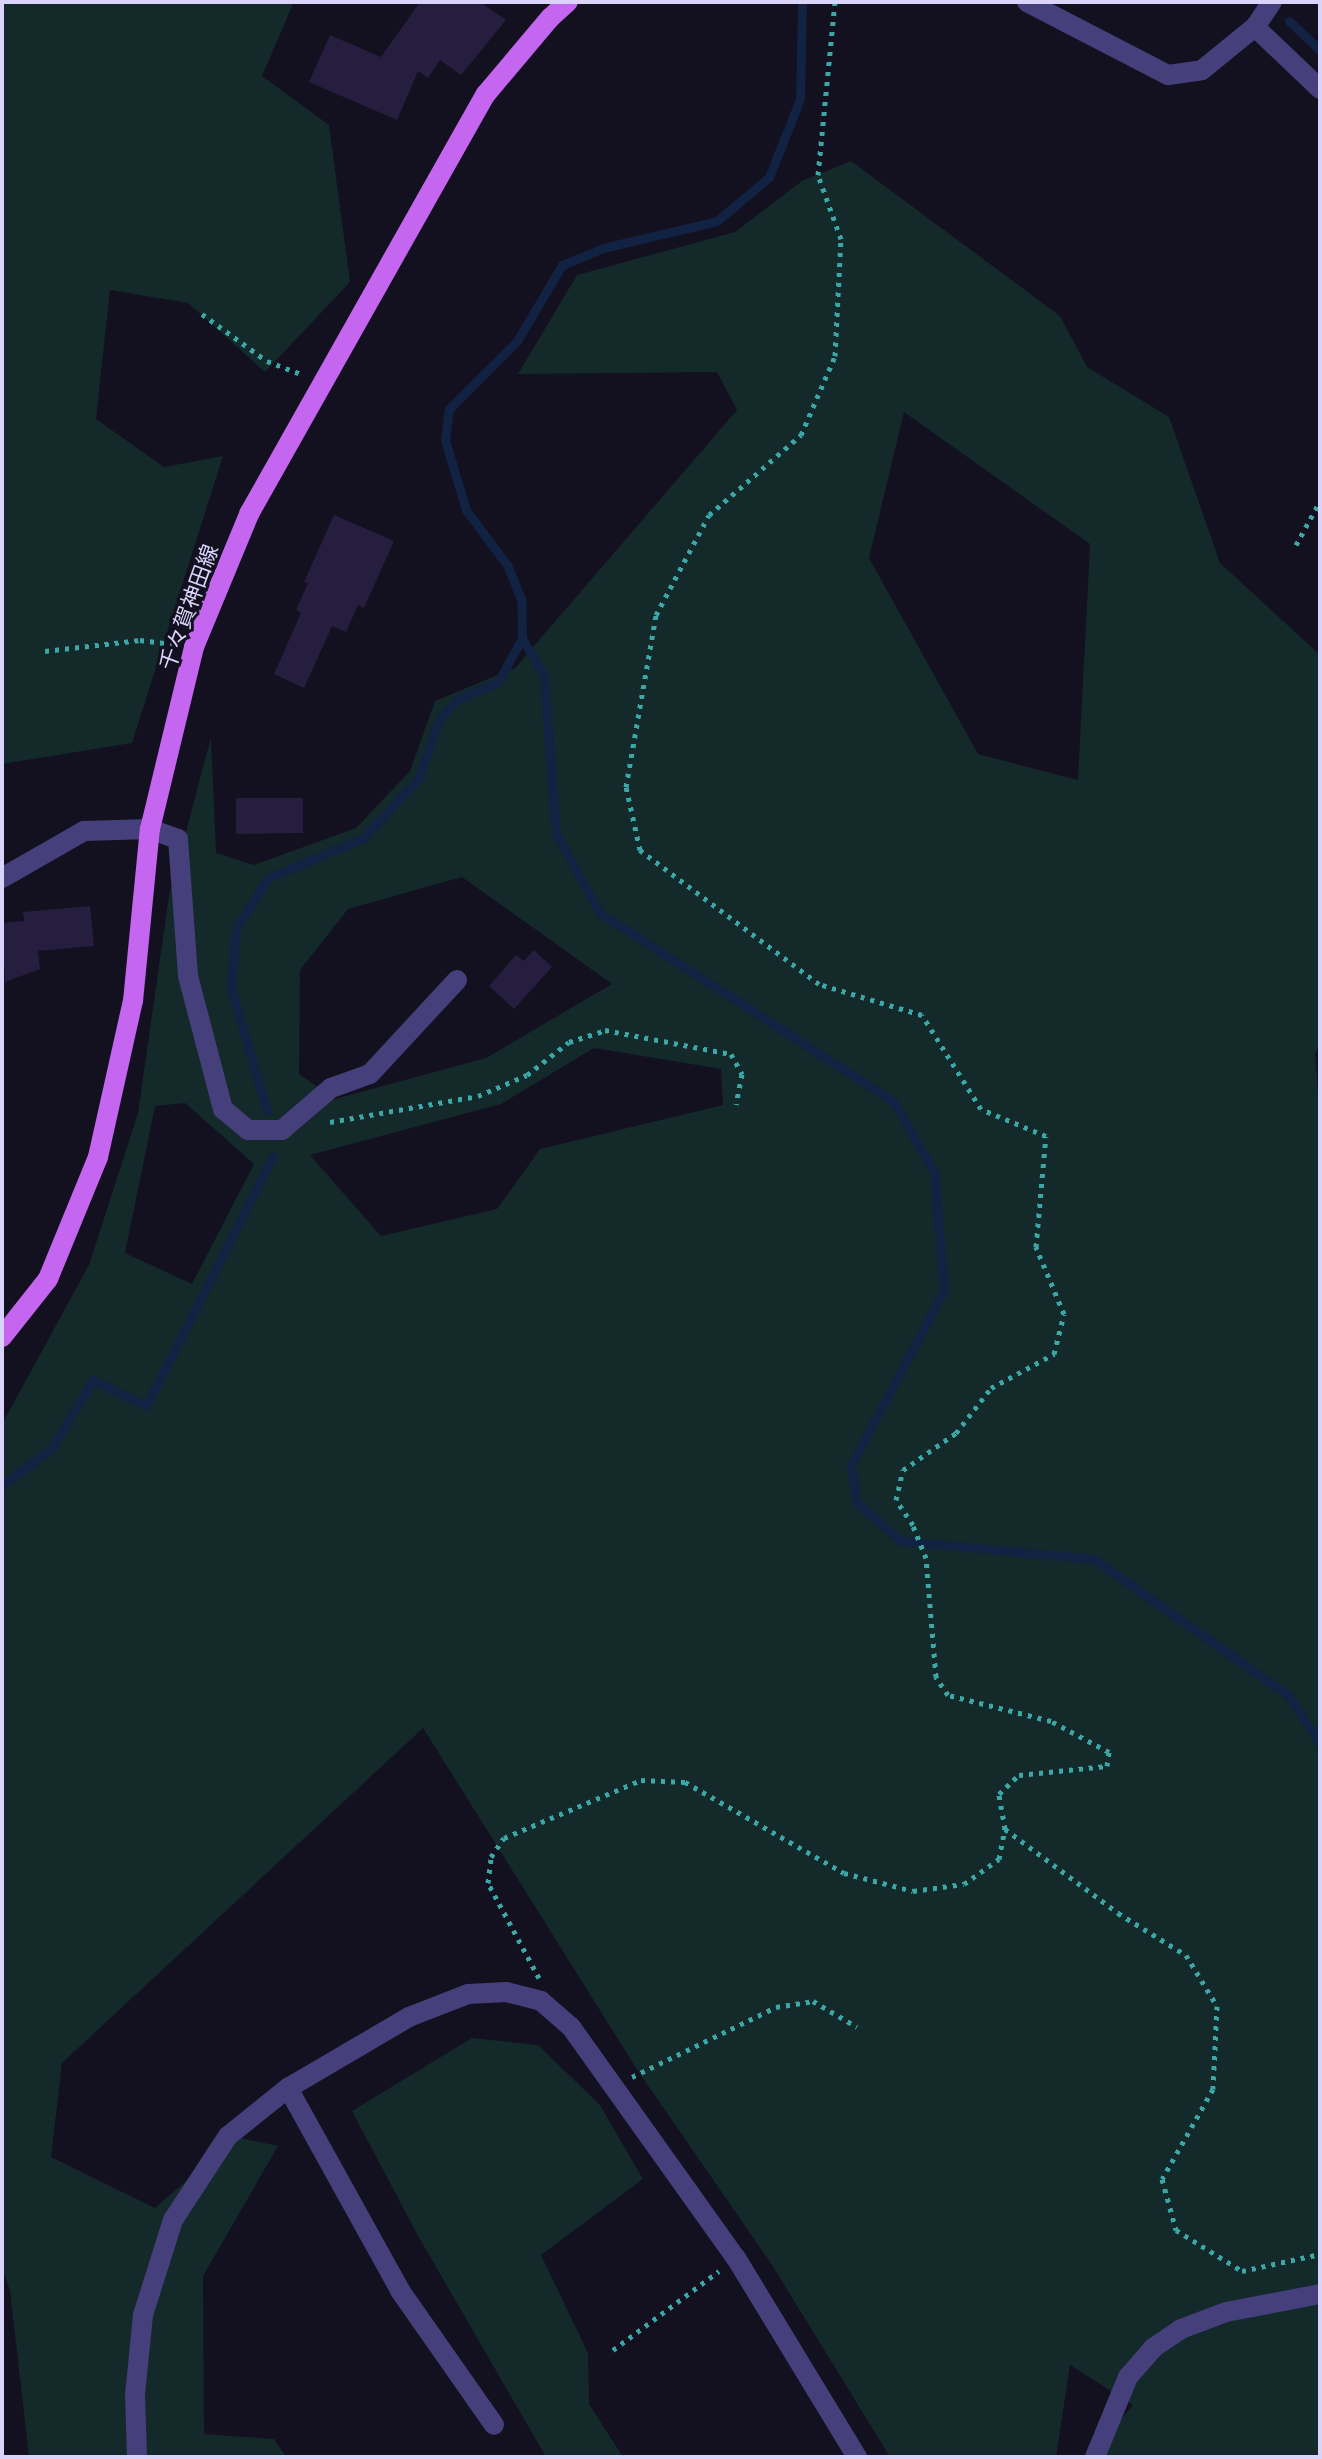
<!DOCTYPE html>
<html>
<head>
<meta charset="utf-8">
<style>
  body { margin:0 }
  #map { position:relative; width:1322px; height:2459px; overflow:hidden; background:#131020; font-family:"Exo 2","Noto Sans JP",sans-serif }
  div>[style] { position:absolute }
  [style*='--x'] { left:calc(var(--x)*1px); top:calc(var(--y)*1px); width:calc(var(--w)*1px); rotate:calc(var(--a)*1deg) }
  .green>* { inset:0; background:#13292a }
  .stream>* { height:9px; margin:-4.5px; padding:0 4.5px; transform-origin:4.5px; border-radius:4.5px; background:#122242 }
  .building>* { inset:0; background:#261e3f }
  .path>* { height:5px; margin-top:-2.5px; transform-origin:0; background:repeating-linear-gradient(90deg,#3ba7a7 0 4px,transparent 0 10px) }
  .minor>* { height:20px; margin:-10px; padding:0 10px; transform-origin:10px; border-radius:10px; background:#453f7b }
  .major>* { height:20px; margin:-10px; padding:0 10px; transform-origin:10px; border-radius:10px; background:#c466ef }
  span { translate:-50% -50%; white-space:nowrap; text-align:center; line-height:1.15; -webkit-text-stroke:6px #131020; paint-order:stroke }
  .street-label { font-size:22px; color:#dad4fa }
  .frame { position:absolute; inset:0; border:4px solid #dad4fa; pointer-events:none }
</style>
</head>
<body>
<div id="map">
  <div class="green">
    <div style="clip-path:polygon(2px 2px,294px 2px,262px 76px,329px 125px,350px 282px,265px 372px,188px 303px,110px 290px,96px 419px,164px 467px,223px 456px,132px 743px,2px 764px)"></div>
    <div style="clip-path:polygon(evenodd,851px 161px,1060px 316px,1087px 367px,1169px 417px,1220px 563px,1320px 655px,1320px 1045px,1315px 1053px,1320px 1119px,1320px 2457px,1089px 2457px,1133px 2405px,1070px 2365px,1056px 2457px,890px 2457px,772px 2265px,638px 2071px,423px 1728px,62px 2063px,51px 2157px,155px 2208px,236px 2137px,278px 2146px,203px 2276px,204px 2434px,274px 2439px,286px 2457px,29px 2457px,10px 2291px,2px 2267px,2px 1424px,89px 1265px,138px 1113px,169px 896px,211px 737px,216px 853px,254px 865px,356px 828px,410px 771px,435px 701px,515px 668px,737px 410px,717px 372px,518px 374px,577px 275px,735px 232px,802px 181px,851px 161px,904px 412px,1090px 544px,1078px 780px,978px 754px,869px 558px,904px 412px,851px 161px,462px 877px,612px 984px,486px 1058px,335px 1099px,299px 1074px,300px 970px,348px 909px,462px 877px,851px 161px,594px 1048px,721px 1069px,723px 1105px,540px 1149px,497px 1209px,381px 1236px,310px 1155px,501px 1104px,594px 1048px,851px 161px,185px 1103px,254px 1164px,192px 1284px,125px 1253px,155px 1106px,185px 1103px)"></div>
    <div style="clip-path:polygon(472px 2038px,538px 2045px,600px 2105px,643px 2179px,541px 2255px,588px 2353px,589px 2404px,623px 2457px,546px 2457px,417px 2234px,352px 2111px)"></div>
  </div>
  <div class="stream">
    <div style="--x:1289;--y:21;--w:42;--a:43.1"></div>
    <div style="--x:522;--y:638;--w:44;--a:59.9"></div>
    <div style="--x:544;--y:676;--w:158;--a:85.7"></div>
    <div style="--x:556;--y:834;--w:90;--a:60.9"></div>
    <div style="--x:600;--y:913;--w:348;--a:32.7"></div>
    <div style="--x:893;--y:1101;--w:82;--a:60"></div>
    <div style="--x:934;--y:1172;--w:118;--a:85.2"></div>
    <div style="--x:944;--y:1290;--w:198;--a:118"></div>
    <div style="--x:851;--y:1465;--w:37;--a:82"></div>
    <div style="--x:856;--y:1502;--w:60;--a:40.9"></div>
    <div style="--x:901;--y:1541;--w:194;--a:5.3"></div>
    <div style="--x:1094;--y:1559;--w:238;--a:35.1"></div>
    <div style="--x:1289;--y:1696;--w:57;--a:57.1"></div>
    <div style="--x:267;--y:1111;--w:127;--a:-106.4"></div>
    <div style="--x:231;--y:989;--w:61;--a:-85.3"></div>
    <div style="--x:236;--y:928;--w:59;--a:-57.4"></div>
    <div style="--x:268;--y:878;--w:103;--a:-22.8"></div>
    <div style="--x:363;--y:838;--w:81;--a:-47"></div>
    <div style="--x:418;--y:779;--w:65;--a:-70.2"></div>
    <div style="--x:440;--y:718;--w:26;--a:-47"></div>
    <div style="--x:458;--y:699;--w:43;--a:-23"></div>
    <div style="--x:498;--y:682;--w:50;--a:-61.4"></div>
    <div style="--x:522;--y:638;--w:39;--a:-91"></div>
    <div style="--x:521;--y:599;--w:37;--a:-112"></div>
    <div style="--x:507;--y:565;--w:69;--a:-126.7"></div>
    <div style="--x:466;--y:510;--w:73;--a:-106.7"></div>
    <div style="--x:445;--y:440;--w:31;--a:-83"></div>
    <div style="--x:449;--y:409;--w:96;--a:-45"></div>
    <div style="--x:517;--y:341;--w:88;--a:-59.4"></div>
    <div style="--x:562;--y:265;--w:44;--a:-22.5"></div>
    <div style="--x:603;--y:248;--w:117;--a:-13.3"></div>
    <div style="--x:717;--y:221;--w:68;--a:-40.2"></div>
    <div style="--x:769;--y:177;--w:84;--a:-68.3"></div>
    <div style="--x:800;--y:99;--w:97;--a:-88.8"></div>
    <div style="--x:2;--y:1485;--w:61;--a:-36.3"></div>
    <div style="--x:51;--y:1449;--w:81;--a:-58.7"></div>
    <div style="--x:93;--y:1380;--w:59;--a:26.1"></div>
    <div style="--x:146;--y:1406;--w:280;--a:-63.1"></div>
  </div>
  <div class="building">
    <div style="clip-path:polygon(420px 2px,480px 2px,506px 20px,461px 75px,440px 60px,428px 78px,418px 71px,397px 120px,309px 82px,330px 35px,381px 57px)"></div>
    <div style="clip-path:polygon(334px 515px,394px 541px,364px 608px,358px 605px,346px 632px,332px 626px,304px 688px,274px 674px,301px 613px,296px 610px,308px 583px,304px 582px)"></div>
    <div style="clip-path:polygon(236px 798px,303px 798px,303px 833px,236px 834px)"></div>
    <div style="clip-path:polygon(90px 906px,94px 946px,38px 951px,40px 969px,5px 982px,2px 923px,24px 921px,23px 912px)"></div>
    <div style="clip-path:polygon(534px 950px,552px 967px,514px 1009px,489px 986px,516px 955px,524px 961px)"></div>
  </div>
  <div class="path">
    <div style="--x:202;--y:314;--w:80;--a:35.9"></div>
    <div style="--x:267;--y:361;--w:36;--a:21"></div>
    <div style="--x:1296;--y:545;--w:50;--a:-61.4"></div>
    <div style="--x:45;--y:651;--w:96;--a:-6.6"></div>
    <div style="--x:140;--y:640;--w:33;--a:7"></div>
    <div style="--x:330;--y:1122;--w:150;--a:-10"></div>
    <div style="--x:478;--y:1096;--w:53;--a:-23.2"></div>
    <div style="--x:527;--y:1075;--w:53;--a:-38.2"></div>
    <div style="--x:569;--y:1042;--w:38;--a:-18"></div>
    <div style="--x:605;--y:1030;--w:128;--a:10.8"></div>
    <div style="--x:731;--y:1054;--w:23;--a:61"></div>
    <div style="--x:742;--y:1074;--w:31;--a:101"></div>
    <div style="--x:1005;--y:1829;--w:141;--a:36.6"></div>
    <div style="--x:1118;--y:1913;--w:80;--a:31.7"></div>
    <div style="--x:1186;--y:1955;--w:60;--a:58.7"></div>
    <div style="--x:1217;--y:2006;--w:83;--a:92.8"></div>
    <div style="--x:1213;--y:2089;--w:103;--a:119.5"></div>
    <div style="--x:1162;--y:2179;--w:53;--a:74.6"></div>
    <div style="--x:1176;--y:2230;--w:78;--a:31.8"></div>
    <div style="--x:1242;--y:2271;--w:80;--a:-12.3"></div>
    <div style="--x:539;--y:1978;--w:108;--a:-118.2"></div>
    <div style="--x:488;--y:1883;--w:26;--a:-83"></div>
    <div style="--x:491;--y:1857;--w:23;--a:-56"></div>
    <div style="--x:504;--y:1838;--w:149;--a:-22.9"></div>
    <div style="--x:641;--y:1780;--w:44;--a:2.6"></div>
    <div style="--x:685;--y:1782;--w:183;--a:29.8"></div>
    <div style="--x:844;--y:1873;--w:71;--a:14.6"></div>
    <div style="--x:913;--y:1891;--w:51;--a:-7.8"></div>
    <div style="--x:964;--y:1884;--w:43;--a:-35.5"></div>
    <div style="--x:999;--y:1859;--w:31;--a:-79"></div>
    <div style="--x:1005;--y:1829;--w:36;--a:-100"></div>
    <div style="--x:999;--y:1794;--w:28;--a:-44"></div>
    <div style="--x:1019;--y:1775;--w:88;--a:-5.8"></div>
    <div style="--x:1107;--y:1766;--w:14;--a:-82"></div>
    <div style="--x:1109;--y:1752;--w:66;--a:-151.9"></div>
    <div style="--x:1051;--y:1721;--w:106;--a:-165.8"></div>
    <div style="--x:948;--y:1695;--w:22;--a:-124"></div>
    <div style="--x:936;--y:1677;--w:119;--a:-94.8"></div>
    <div style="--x:926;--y:1558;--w:35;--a:-112"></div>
    <div style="--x:913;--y:1525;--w:30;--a:-124"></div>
    <div style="--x:896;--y:1500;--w:31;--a:-77"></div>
    <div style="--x:903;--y:1470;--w:65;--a:-34.9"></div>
    <div style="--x:956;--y:1433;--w:57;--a:-52.1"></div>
    <div style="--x:991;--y:1388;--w:72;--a:-28.4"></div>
    <div style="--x:1054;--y:1354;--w:41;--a:-76"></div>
    <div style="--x:1064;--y:1314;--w:73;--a:-112.7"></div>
    <div style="--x:1036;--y:1247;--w:111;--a:-84.9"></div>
    <div style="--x:1046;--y:1136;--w:70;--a:-157.4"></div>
    <div style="--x:981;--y:1109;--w:111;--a:-122.1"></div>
    <div style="--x:922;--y:1015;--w:108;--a:-163.2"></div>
    <div style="--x:819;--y:984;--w:224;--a:-143.2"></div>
    <div style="--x:640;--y:850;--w:65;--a:-102.5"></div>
    <div style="--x:626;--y:787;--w:175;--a:-80.1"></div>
    <div style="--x:656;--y:615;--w:113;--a:-62.1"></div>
    <div style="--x:709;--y:515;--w:122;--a:-41"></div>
    <div style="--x:801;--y:435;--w:86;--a:-66.7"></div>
    <div style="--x:835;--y:356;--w:117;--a:-87.1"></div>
    <div style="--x:841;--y:239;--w:68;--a:-109.8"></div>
    <div style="--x:818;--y:175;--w:174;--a:-84.4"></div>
    <div style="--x:632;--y:2077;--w:160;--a:-25.9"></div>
    <div style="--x:776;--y:2007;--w:37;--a:-9"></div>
    <div style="--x:813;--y:2001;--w:51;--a:30.6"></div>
    <div style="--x:613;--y:2350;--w:132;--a:-36.7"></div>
  </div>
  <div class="minor">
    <div style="--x:1027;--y:2;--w:159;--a:27.4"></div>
    <div style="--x:1168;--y:75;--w:34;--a:-8"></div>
    <div style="--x:1202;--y:70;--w:68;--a:-39.1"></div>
    <div style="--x:1255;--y:27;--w:30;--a:-56"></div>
    <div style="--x:1255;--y:27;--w:90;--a:43.6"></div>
    <div style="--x:2;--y:878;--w:95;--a:-29.8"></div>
    <div style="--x:84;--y:831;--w:66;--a:-1.7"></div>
    <div style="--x:150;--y:829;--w:30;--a:20"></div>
    <div style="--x:178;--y:839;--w:137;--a:85.8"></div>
    <div style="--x:188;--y:976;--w:138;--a:75.3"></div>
    <div style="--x:223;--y:1109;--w:33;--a:40"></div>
    <div style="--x:248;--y:1130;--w:34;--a:0"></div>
    <div style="--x:282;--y:1130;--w:65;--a:-40.6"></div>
    <div style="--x:331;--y:1088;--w:41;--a:-19.7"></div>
    <div style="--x:370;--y:1074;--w:128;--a:-47.2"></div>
    <div style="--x:288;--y:2088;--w:233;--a:61"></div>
    <div style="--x:401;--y:2292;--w:162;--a:55"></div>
    <div style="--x:137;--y:2457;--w:62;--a:-91.8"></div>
    <div style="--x:135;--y:2395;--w:80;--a:-84.3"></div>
    <div style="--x:143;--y:2315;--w:100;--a:-72.5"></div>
    <div style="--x:173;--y:2220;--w:100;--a:-56.8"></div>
    <div style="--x:228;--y:2136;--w:77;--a:-38.7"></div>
    <div style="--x:288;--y:2088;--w:140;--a:-30.4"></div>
    <div style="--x:409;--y:2017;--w:63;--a:-21.3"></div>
    <div style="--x:468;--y:1994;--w:38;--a:-3"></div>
    <div style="--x:506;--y:1992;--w:36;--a:14"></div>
    <div style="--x:541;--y:2001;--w:40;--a:41"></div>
    <div style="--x:571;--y:2027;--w:284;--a:54.5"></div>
    <div style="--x:736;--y:2258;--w:233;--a:58.7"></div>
    <div style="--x:1095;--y:2457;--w:87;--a:-67.6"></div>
    <div style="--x:1128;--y:2377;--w:38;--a:-49"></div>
    <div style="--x:1153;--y:2348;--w:34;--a:-34"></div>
    <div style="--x:1181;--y:2329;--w:48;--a:-20.7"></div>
    <div style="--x:1226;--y:2312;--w:96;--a:-10.8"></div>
  </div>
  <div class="major">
    <div style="--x:2;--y:1337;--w:74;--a:-51.6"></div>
    <div style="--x:48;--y:1279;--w:132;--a:-67.7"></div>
    <div style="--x:98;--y:1157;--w:160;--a:-77.4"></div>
    <div style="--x:133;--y:1001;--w:173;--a:-84.4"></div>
    <div style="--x:150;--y:829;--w:187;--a:-76.4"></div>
    <div style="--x:194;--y:647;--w:144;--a:-67.5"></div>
    <div style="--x:249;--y:514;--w:482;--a:-60.6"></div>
    <div style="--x:486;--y:94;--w:99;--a:-49.9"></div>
    <div style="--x:550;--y:18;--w:24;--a:-42"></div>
  </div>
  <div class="street-label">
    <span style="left:188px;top:607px;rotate:-70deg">千々賀神田線</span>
  </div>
  <div class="frame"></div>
</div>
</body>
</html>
